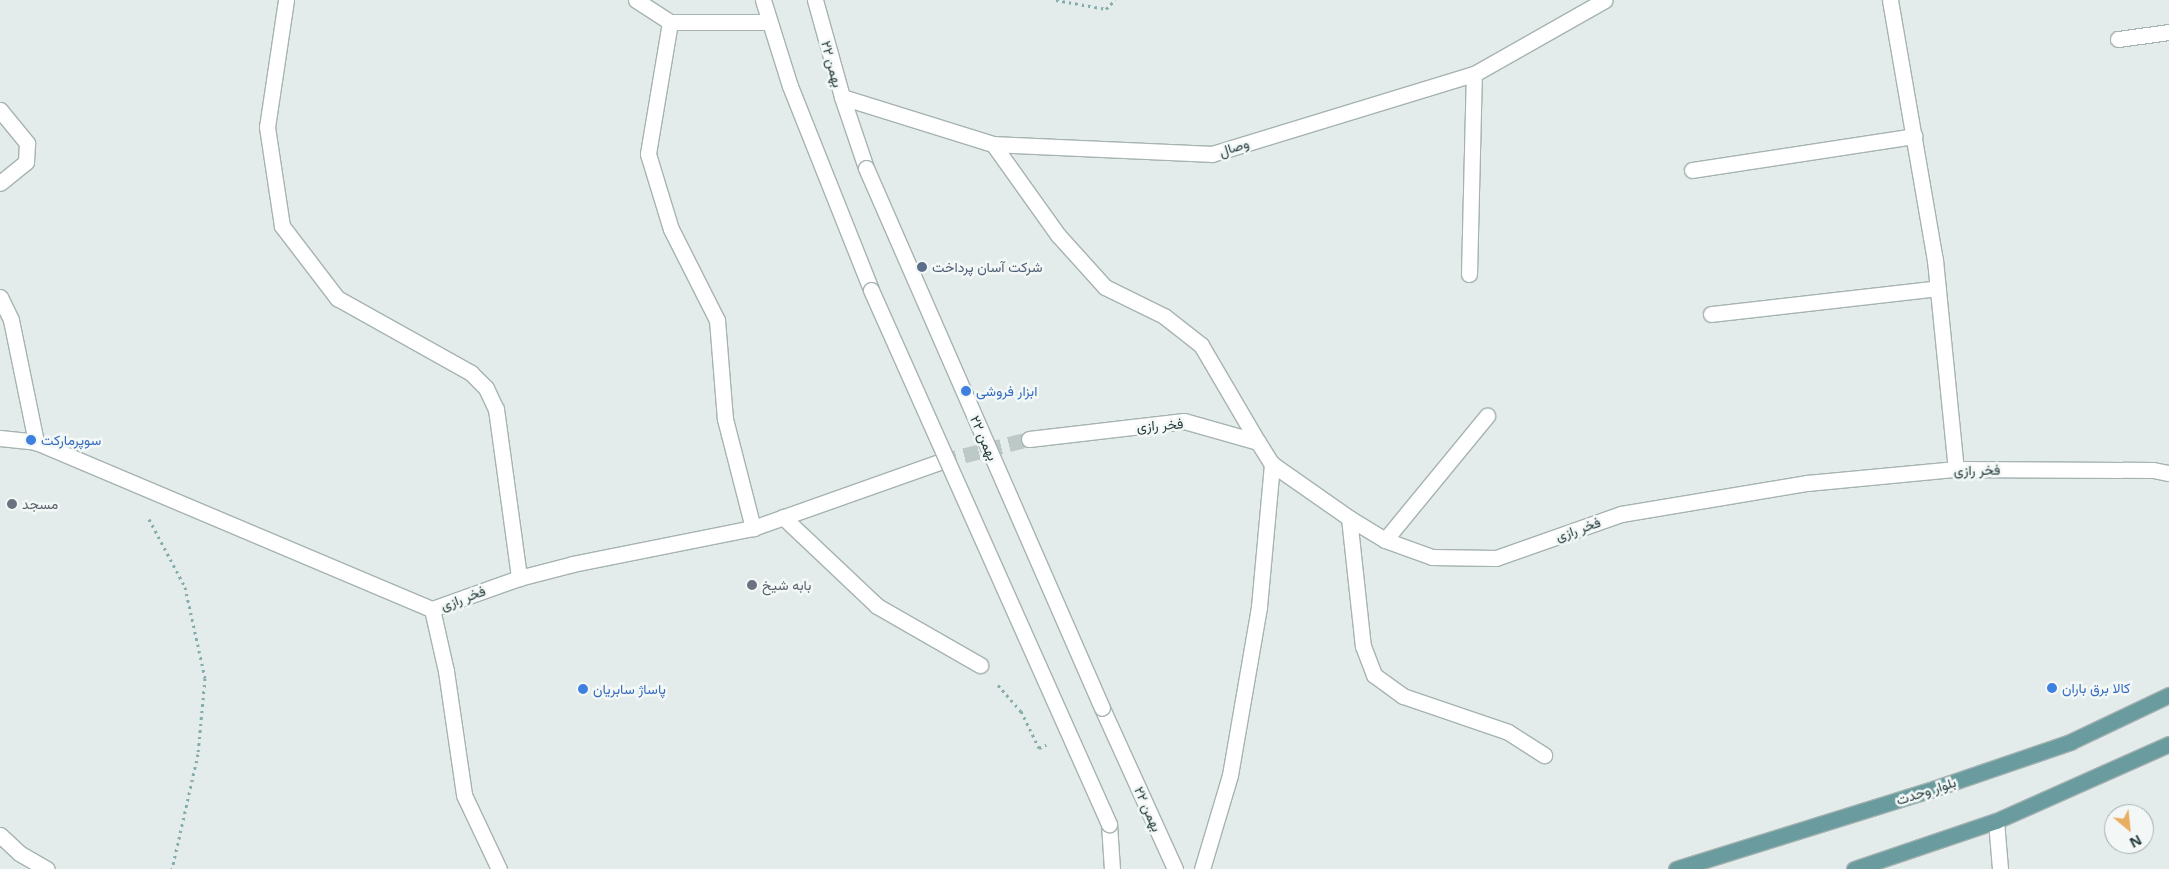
<!DOCTYPE html>
<html>
<head>
<meta charset="utf-8">
<style>
  body { margin:0 }
  #map { position:relative; width:2169px; height:869px; overflow:hidden; background:#e3ecea; font-family:"Noto Sans",Vazirmatn,sans-serif }
  div>[style] { position:absolute }
  [style*='--x'] { left:calc(var(--x)*1px); top:calc(var(--y)*1px); width:calc(var(--w)*1px); rotate:calc(var(--a)*1deg) }
  .tertiary-tunnel>* { height:15px; margin-top:-7.5px; transform-origin:0; background:repeating-linear-gradient(90deg,#bdc9c7 0 15px,transparent 0 23px) }
  .path>* { height:3px; margin-top:-1.5px; transform-origin:0; background:repeating-linear-gradient(90deg,#85adad 0 2.5px,transparent 0 6.5px) }
  .roads { filter:drop-shadow(1px 0 #a6b3b2) drop-shadow(-1px 0 #a6b3b2) drop-shadow(0 1px #a6b3b2) drop-shadow(0 -1px #a6b3b2) }
  .minor>* { height:15px; margin:-7.5px; padding:0 7.5px; transform-origin:7.5px; border-radius:7.5px; background:#fff }
  .tertiary>* { height:15px; margin:-7.5px; padding:0 7.5px; transform-origin:7.5px; border-radius:7.5px; background:#fff }
  .primary>* { height:15px; margin:-7.5px; padding:0 7.5px; transform-origin:7.5px; border-radius:7.5px; background:#6a9b9e }
  .bridges { filter:drop-shadow(1px 0 #a6b3b2) drop-shadow(-1px 0 #a6b3b2) drop-shadow(0 1px #a6b3b2) drop-shadow(0 -1px #a6b3b2) }
  .tertiary-bridge>* { height:15px; margin:-7.5px; padding:0 7.5px; transform-origin:7.5px; border-radius:7.5px; background:#fff }
  .dots>* { width:14px; height:14px; translate:-50% -50%; box-sizing:border-box; border:2px solid #f3f8f7; border-radius:50% }
  span { translate:-50% -50%; white-space:nowrap; text-align:center; line-height:1.15; -webkit-text-stroke:5px #f3f8f7; paint-order:stroke }
  .street-label { font-size:14px; color:#243b3c }
  .service-label { font-size:14px; color:#4e5e75 }
  .left { translate:0 -50%; text-align:left }
  .shop-label { font-size:14px; color:#366cbe }
  .worship-label { font-size:14px; color:#5b616d }
  .north { position:absolute; left:2104px; top:804px; width:50px; height:50px; box-sizing:border-box; background:#f3f8f7; border:1px solid #a0acac; border-radius:50%; rotate:152deg; font-size:14px; font-weight:700; line-height:20px; text-align:center; color:#243b3c }
  .north::after { content:''; display:block; margin:auto; width:18px; height:22px; background:#e8ae64; clip-path:polygon(50% 0,100% 100%,50% 72%,0 100%) }
</style>
</head>
<body>
<div id="map">
  <div class="tertiary-tunnel">
    <div style="--x:942;--y:461;--w:90;--a:-14.2"></div>
  </div>
  <div class="path">
    <div style="--x:1056;--y:0;--w:51;--a:10.2"></div>
    <div style="--x:1106;--y:9;--w:13;--a:-45"></div>
    <div style="--x:149;--y:519;--w:77;--a:62.1"></div>
    <div style="--x:185;--y:587;--w:93;--a:77.6"></div>
    <div style="--x:205;--y:678;--w:76;--a:95.3"></div>
    <div style="--x:198;--y:754;--w:118;--a:102.7"></div>
    <div style="--x:998;--y:685;--w:35;--a:49"></div>
    <div style="--x:1021;--y:711;--w:41;--a:64.1"></div>
    <div style="--x:1039;--y:748;--w:8;--a:-23"></div>
  </div>
  <div class="roads">
    <div class="minor">
      <div style="--x:286;--y:0;--w:128;--a:98.5"></div>
      <div style="--x:267;--y:127;--w:100;--a:81.4"></div>
      <div style="--x:282;--y:226;--w:91;--a:52.6"></div>
      <div style="--x:337;--y:298;--w:154;--a:29.2"></div>
      <div style="--x:471;--y:373;--w:21;--a:45"></div>
      <div style="--x:486;--y:388;--w:23;--a:65"></div>
      <div style="--x:496;--y:409;--w:171;--a:82.2"></div>
      <div style="--x:636;--y:0;--w:40;--a:32.9"></div>
      <div style="--x:670;--y:22;--w:98;--a:0"></div>
      <div style="--x:1890;--y:0;--w:264;--a:80.2"></div>
      <div style="--x:1935;--y:260;--w:210;--a:84.3"></div>
      <div style="--x:670;--y:22;--w:134;--a:99.5"></div>
      <div style="--x:648;--y:154;--w:78;--a:73"></div>
      <div style="--x:671;--y:229;--w:102;--a:63.2"></div>
      <div style="--x:717;--y:320;--w:99;--a:85.4"></div>
      <div style="--x:725;--y:419;--w:113;--a:75.6"></div>
      <div style="--x:2118;--y:39;--w:51;--a:-7.8"></div>
      <div style="--x:842;--y:97;--w:158;--a:17.3"></div>
      <div style="--x:993;--y:144;--w:219;--a:2.6"></div>
      <div style="--x:1212;--y:154;--w:274;--a:-17"></div>
      <div style="--x:1474;--y:74;--w:150;--a:-29.5"></div>
      <div style="--x:0;--y:110;--w:43;--a:50.7"></div>
      <div style="--x:27;--y:143;--w:19;--a:93"></div>
      <div style="--x:26;--y:162;--w:33;--a:141"></div>
      <div style="--x:993;--y:144;--w:112;--a:54.5"></div>
      <div style="--x:1058;--y:235;--w:70;--a:47.9"></div>
      <div style="--x:1105;--y:287;--w:66;--a:26.2"></div>
      <div style="--x:1164;--y:316;--w:47;--a:38.1"></div>
      <div style="--x:1201;--y:345;--w:113;--a:59.6"></div>
      <div style="--x:1692;--y:170;--w:225;--a:-8.7"></div>
      <div style="--x:1469;--y:274;--w:200;--a:-88.6"></div>
      <div style="--x:0;--y:297;--w:25;--a:64"></div>
      <div style="--x:11;--y:320;--w:125;--a:78.4"></div>
      <div style="--x:1711;--y:314;--w:228;--a:-6.5"></div>
      <div style="--x:783;--y:517;--w:129;--a:43.4"></div>
      <div style="--x:877;--y:606;--w:119;--a:29.8"></div>
      <div style="--x:1349;--y:518;--w:129;--a:83.8"></div>
      <div style="--x:1363;--y:646;--w:31;--a:69"></div>
      <div style="--x:1374;--y:675;--w:36;--a:36"></div>
      <div style="--x:1403;--y:696;--w:111;--a:18.9"></div>
      <div style="--x:1508;--y:732;--w:43;--a:32.6"></div>
      <div style="--x:1385;--y:540;--w:161;--a:-50.6"></div>
      <div style="--x:432;--y:609;--w:64;--a:77.3"></div>
      <div style="--x:446;--y:671;--w:125;--a:81.7"></div>
      <div style="--x:464;--y:795;--w:82;--a:64.7"></div>
      <div style="--x:0;--y:835;--w:26;--a:43"></div>
      <div style="--x:19;--y:853;--w:32;--a:30"></div>
      <div style="--x:1202;--y:869;--w:98;--a:-73.4"></div>
      <div style="--x:1230;--y:775;--w:170;--a:-80.2"></div>
      <div style="--x:1259;--y:607;--w:144;--a:-84.8"></div>
    </div>
    <div class="tertiary">
      <div style="--x:763;--y:0;--w:90;--a:72.6"></div>
      <div style="--x:790;--y:86;--w:219;--a:68.3"></div>
      <div style="--x:815;--y:0;--w:101;--a:74.4"></div>
      <div style="--x:842;--y:97;--w:75;--a:71.3"></div>
      <div style="--x:0;--y:438;--w:36;--a:6"></div>
      <div style="--x:36;--y:442;--w:430;--a:22.9"></div>
      <div style="--x:432;--y:609;--w:92;--a:-19.6"></div>
      <div style="--x:519;--y:578;--w:56;--a:-14.5"></div>
      <div style="--x:573;--y:564;--w:184;--a:-11.3"></div>
      <div style="--x:753;--y:528;--w:201;--a:-19.5"></div>
      <div style="--x:1029;--y:439;--w:156;--a:-6.6"></div>
      <div style="--x:1184;--y:421;--w:77;--a:15.8"></div>
      <div style="--x:1258;--y:442;--w:26;--a:58"></div>
      <div style="--x:1272;--y:464;--w:94;--a:35"></div>
      <div style="--x:1349;--y:518;--w:42;--a:31.4"></div>
      <div style="--x:1385;--y:540;--w:50;--a:19.9"></div>
      <div style="--x:1432;--y:557;--w:64;--a:0.9"></div>
      <div style="--x:1496;--y:558;--w:133;--a:-19.4"></div>
      <div style="--x:1621;--y:514;--w:189;--a:-9.5"></div>
      <div style="--x:1807;--y:483;--w:150;--a:-5.4"></div>
      <div style="--x:1956;--y:469;--w:197;--a:0.3"></div>
      <div style="--x:2153;--y:470;--w:16;--a:11"></div>
      <div style="--x:1102;--y:708;--w:177;--a:65.6"></div>
      <div style="--x:1996;--y:821;--w:48;--a:85.2"></div>
      <div style="--x:1109;--y:824;--w:45;--a:86.2"></div>
    </div>
    <div class="primary">
      <div style="--x:1676;--y:869;--w:272;--a:-17.3"></div>
      <div style="--x:1936;--y:788;--w:142;--a:-18.9"></div>
      <div style="--x:2070;--y:742;--w:110;--a:-25.4"></div>
      <div style="--x:1854;--y:869;--w:150;--a:-18.7"></div>
      <div style="--x:1996;--y:821;--w:189;--a:-24"></div>
    </div>
  </div>
  <div class="bridges">
    <div class="tertiary-bridge">
      <div style="--x:866;--y:168;--w:589;--a:66.39"></div>
      <div style="--x:871;--y:290;--w:585;--a:65.98"></div>
    </div>
  </div>
  <div class="dots">
    <div style="left:922px;top:267px;background:#5c6f8a"></div>
    <div style="left:966px;top:391px;background:#3f7fe0"></div>
    <div style="left:31px;top:440px;background:#3f7fe0"></div>
    <div style="left:12px;top:504px;background:#6b7280"></div>
    <div style="left:752px;top:585px;background:#6b7280"></div>
    <div style="left:2052px;top:688px;background:#3f7fe0"></div>
    <div style="left:583px;top:689px;background:#3f7fe0"></div>
  </div>
  <div class="street-label">
    <span style="left:832px;top:64px;rotate:75deg">۲۲ بهمن</span>
    <span style="left:1234px;top:147px;rotate:-17deg">وصال</span>
    <span style="left:1160px;top:425px;rotate:-4deg">فخر رازی</span>
    <span style="left:984px;top:438px;rotate:66deg">۲۲ بهمن</span>
    <span style="left:1977px;top:470px;rotate:-1deg">فخر رازی</span>
    <span style="left:1578px;top:529px;rotate:-19deg">فخر رازی</span>
    <span style="left:463px;top:598px;rotate:-20deg">فخر رازی</span>
    <span style="left:1926px;top:791px;rotate:-18deg">بلوار وحدت</span>
    <span style="left:1148px;top:809px;rotate:66deg">۲۲ بهمن</span>
  </div>
  <div class="service-label">
    <span class="left" style="left:932px;top:267px">شرکت آسان پرداخت</span>
  </div>
  <div class="shop-label">
    <span class="left" style="left:976px;top:391px">ابزار فروشی</span>
    <span class="left" style="left:41px;top:440px">سوپرمارکت</span>
    <span class="left" style="left:2062px;top:688px">کالا برق باران</span>
    <span class="left" style="left:593px;top:689px">پاساژ سابریان</span>
  </div>
  <div class="worship-label">
    <span class="left" style="left:22px;top:504px">مسجد</span>
    <span class="left" style="left:762px;top:585px">بابه شیخ</span>
  </div>
  <div class="north">N</div>
</div>
</body>
</html>
